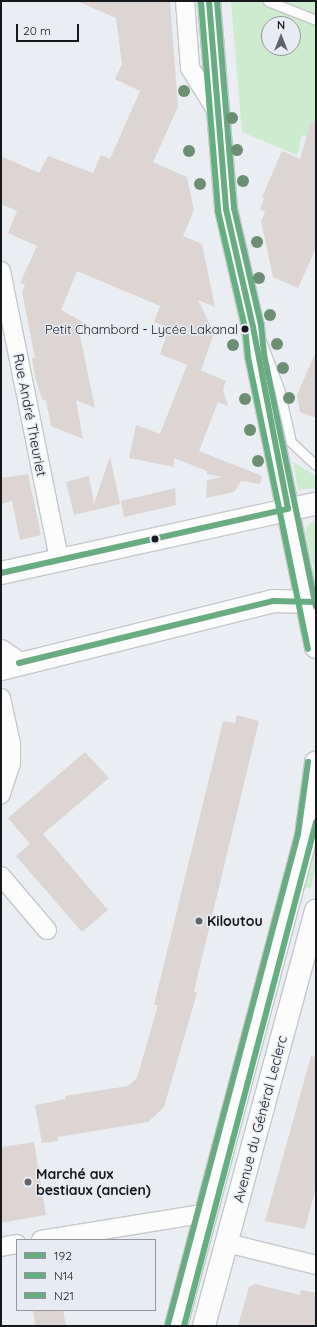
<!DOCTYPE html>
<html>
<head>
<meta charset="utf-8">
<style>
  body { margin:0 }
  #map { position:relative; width:317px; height:1327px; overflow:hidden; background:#eaedf1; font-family:Quicksand,sans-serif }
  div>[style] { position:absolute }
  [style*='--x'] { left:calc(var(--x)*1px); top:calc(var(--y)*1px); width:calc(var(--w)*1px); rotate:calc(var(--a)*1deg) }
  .green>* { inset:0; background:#cdebcf }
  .building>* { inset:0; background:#ddd5d4 }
  .roads { filter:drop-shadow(1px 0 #c5c8cb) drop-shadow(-1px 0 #c5c8cb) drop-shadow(0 1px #c5c8cb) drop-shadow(0 -1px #c5c8cb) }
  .service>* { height:9px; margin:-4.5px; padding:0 4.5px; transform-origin:4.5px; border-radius:4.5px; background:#fcfcfd }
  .minor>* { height:18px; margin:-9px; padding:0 9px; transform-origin:9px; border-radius:9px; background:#fcfcfd }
  .tertiary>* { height:22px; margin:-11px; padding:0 11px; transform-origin:11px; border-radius:11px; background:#fcfcfd }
  .secondary>* { height:22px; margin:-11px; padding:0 11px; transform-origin:11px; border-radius:11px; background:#fcfcfd }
  .primary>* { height:22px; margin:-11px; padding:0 11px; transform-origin:11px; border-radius:11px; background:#fcfcfd }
  .bus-1>* { height:6px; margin:-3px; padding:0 3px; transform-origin:3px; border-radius:3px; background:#69ac82 }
  .bus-2>* { height:6px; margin:-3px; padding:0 3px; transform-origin:3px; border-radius:3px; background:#64af81 }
  .bus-3>* { height:6px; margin:-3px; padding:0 3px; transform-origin:3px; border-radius:3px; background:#69ac83 }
  .trees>* { width:12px; height:12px; margin:-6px; border-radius:50%; background:#6c8e72 }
  .dots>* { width:11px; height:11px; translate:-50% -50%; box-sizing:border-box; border:2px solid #e7ecf4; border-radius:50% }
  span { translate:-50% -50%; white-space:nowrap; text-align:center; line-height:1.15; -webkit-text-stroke:3px #e7ecf4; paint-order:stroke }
  .bus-label { font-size:13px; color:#17181b }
  .right { translate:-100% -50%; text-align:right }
  .street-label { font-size:14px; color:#17181b }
  .poi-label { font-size:14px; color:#17181b; font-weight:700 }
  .left { translate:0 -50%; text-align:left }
  .frame { position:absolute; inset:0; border:2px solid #17181b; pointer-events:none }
  .legend { position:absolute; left:16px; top:1239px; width:140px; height:72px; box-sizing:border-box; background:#e7ecf4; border:1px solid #94979d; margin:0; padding:5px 7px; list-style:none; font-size:12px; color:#17181b }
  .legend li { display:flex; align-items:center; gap:8px; height:20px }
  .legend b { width:20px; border:1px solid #94979d }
  .north { position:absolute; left:261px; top:16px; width:40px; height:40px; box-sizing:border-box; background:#e7ecf4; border:1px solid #94979d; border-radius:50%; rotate:0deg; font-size:11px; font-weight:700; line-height:16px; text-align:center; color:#17181b }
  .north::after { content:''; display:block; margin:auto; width:14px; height:18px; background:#616366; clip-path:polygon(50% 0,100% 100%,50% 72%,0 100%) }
  .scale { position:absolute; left:16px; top:24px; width:63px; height:18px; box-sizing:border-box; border:2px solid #17181b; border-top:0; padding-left:5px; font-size:12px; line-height:14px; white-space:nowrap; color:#17181b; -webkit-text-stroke:3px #e7ecf4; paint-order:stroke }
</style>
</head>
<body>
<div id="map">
  <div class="green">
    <div style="clip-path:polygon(evenodd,231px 1px,316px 1px,316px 132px,309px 137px,302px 135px,297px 155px,242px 132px,231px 1px,269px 24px,293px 24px,293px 48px,269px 48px,269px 24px)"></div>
    <div style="clip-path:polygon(293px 462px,316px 476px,316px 488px,298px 490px)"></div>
    <div style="clip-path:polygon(316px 519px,316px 581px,306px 533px,308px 525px)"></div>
    <div style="clip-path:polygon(316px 837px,316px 867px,311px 888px,303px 887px)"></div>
  </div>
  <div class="building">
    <div style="clip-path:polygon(77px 1px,170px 1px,178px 107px,153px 162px,187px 177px,194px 210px,183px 236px,202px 244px,215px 307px,198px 300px,214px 333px,201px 370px,193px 367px,226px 381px,223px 389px,228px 406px,218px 402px,199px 451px,262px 476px,260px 484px,241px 481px,234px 492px,206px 498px,207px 480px,222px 477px,207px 474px,207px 471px,174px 458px,174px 467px,129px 458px,136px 425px,160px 434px,187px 365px,160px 354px,169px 328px,154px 322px,160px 306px,77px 271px,61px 310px,83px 322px,79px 331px,95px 408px,76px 400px,83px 439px,51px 426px,46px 401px,42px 399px,35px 377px,32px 358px,35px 358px,22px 292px,25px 285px,20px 283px,37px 246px,8px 233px,17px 211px,1px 204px,1px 156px,39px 173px,48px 156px,93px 173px,101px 155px,110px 159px,140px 91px,115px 79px,122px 64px,116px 18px)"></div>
    <div style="clip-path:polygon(311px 122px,316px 122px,316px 248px,298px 288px,273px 277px,261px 221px,265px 212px,260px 209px,264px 198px,262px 197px,282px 151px,300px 159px)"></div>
    <div style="clip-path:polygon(316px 351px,316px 418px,300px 412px,297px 395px)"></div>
    <div style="clip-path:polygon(110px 456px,120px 504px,74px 515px,66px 482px,89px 476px,94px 504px)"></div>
    <div style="clip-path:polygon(28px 474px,41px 535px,20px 540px,12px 501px,1px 504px,1px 478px)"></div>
    <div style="clip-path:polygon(175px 488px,176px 505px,124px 517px,121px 501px)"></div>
    <div style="clip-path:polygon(237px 715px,259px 721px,194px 991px,197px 993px,164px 1107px,148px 1122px,58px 1137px,58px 1141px,42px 1143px,35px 1105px,66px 1099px,65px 1096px,128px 1086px,137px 1078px,158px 1005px,154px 1005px,223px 721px,235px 723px)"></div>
    <div style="clip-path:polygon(85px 752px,109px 778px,43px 834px,108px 910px,82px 932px,16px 856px,30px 844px,8px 818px)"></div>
    <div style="clip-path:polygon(311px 1056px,316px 1057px,316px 1187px,305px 1229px,265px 1221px)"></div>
    <div style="clip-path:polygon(34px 1142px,46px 1215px,1px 1223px,1px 1147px)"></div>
    <div style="clip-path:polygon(255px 1284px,300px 1295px,301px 1290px,316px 1293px,316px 1326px,238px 1326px,249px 1287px)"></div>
    <div style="clip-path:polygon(33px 1310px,63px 1310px,66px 1326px,35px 1326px)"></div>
  </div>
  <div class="roads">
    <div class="service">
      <div style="--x:268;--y:1;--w:52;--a:21.6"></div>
      <div style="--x:261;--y:341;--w:51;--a:69.4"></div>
      <div style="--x:279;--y:389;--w:54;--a:77.2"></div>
      <div style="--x:291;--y:442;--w:34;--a:43"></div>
    </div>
    <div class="minor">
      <div style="--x:185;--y:1;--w:67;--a:85.7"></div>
      <div style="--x:190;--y:68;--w:53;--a:58.1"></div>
      <div style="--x:1;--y:271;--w:293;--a:78.6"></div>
      <div style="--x:1;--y:698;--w:47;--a:77.7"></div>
      <div style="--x:11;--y:744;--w:19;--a:90"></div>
      <div style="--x:11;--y:763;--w:33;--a:108"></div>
      <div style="--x:1;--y:876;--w:71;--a:49.6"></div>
      <div style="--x:41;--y:1240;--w:168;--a:-9.2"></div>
      <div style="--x:227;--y:1243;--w:92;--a:13.9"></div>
      <div style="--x:1;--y:1247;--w:16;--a:-11"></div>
    </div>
    <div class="tertiary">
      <div style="--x:1;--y:651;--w:22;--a:34"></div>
    </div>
    <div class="secondary">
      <div style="--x:1;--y:573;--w:322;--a:-12.4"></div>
      <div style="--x:1;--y:669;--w:280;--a:-14"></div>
      <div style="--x:273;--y:601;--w:43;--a:1.3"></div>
    </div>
    <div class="primary">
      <div style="--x:209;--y:1;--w:209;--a:85.3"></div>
      <div style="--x:226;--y:209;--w:121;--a:77.1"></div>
      <div style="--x:253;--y:327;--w:28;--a:84"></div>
      <div style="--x:256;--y:355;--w:298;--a:78.4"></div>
      <div style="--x:176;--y:1326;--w:507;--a:-75.14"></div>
      <div style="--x:306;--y:836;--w:74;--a:-82.2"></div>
      <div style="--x:204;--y:1326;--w:430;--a:-74.9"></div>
    </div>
  </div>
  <div class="bus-1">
    <div style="--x:209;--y:1;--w:209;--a:85.3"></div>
    <div style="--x:226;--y:209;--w:121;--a:77.1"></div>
    <div style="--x:253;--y:327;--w:185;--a:79.1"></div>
    <div style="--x:1;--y:573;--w:294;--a:-12.6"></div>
    <div style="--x:19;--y:663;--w:261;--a:-13.7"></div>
    <div style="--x:273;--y:601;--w:43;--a:1.3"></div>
  </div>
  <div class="bus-2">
    <div style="--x:201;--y:2;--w:210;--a:85.3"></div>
    <div style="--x:218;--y:211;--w:120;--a:77"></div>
    <div style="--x:245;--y:328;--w:29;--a:84"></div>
    <div style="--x:248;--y:357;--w:298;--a:78.4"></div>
    <div style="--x:184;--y:1326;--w:521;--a:-75.32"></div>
  </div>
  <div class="bus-3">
    <div style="--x:217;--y:1;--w:208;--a:85.3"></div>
    <div style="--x:234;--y:208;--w:120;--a:77"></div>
    <div style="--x:261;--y:325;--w:29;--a:84"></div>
    <div style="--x:264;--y:354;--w:258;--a:78.4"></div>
    <div style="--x:168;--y:1324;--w:507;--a:-75.14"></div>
    <div style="--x:298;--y:834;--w:73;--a:-82.1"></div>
  </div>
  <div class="trees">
    <div style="left:184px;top:91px"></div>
    <div style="left:232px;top:118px"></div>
    <div style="left:237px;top:150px"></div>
    <div style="left:189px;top:151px"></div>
    <div style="left:243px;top:181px"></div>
    <div style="left:200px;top:184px"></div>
    <div style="left:257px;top:242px"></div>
    <div style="left:259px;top:278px"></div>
    <div style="left:270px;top:315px"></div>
    <div style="left:277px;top:344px"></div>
    <div style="left:233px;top:345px"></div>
    <div style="left:283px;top:368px"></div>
    <div style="left:289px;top:398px"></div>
    <div style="left:245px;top:399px"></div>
    <div style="left:250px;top:430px"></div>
    <div style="left:258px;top:461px"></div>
  </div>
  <div class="dots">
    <div style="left:245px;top:329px;background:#17181b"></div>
    <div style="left:155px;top:539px;background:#17181b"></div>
    <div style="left:199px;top:921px;background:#616366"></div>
    <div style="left:28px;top:1182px;background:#616366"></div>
  </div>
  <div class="bus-label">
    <span class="right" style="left:238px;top:329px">Petit Chambord - Lycée Lakanal</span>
  </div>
  <div class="street-label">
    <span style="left:30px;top:415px;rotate:79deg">Rue André Theuriet</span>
    <span style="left:260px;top:1119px;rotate:-75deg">Avenue du Général Leclerc</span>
  </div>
  <div class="poi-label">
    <span class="left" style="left:207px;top:921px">Kiloutou</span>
    <span class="left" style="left:36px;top:1182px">Marché aux<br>bestiaux (ancien)</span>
  </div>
  <div class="frame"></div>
  <ul class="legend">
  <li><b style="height:5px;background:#69ac82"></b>192</li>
  <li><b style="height:5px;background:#64af81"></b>N14</li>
  <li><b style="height:5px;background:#69ac83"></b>N21</li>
  </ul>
  <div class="north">N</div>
  <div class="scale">20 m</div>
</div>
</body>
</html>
